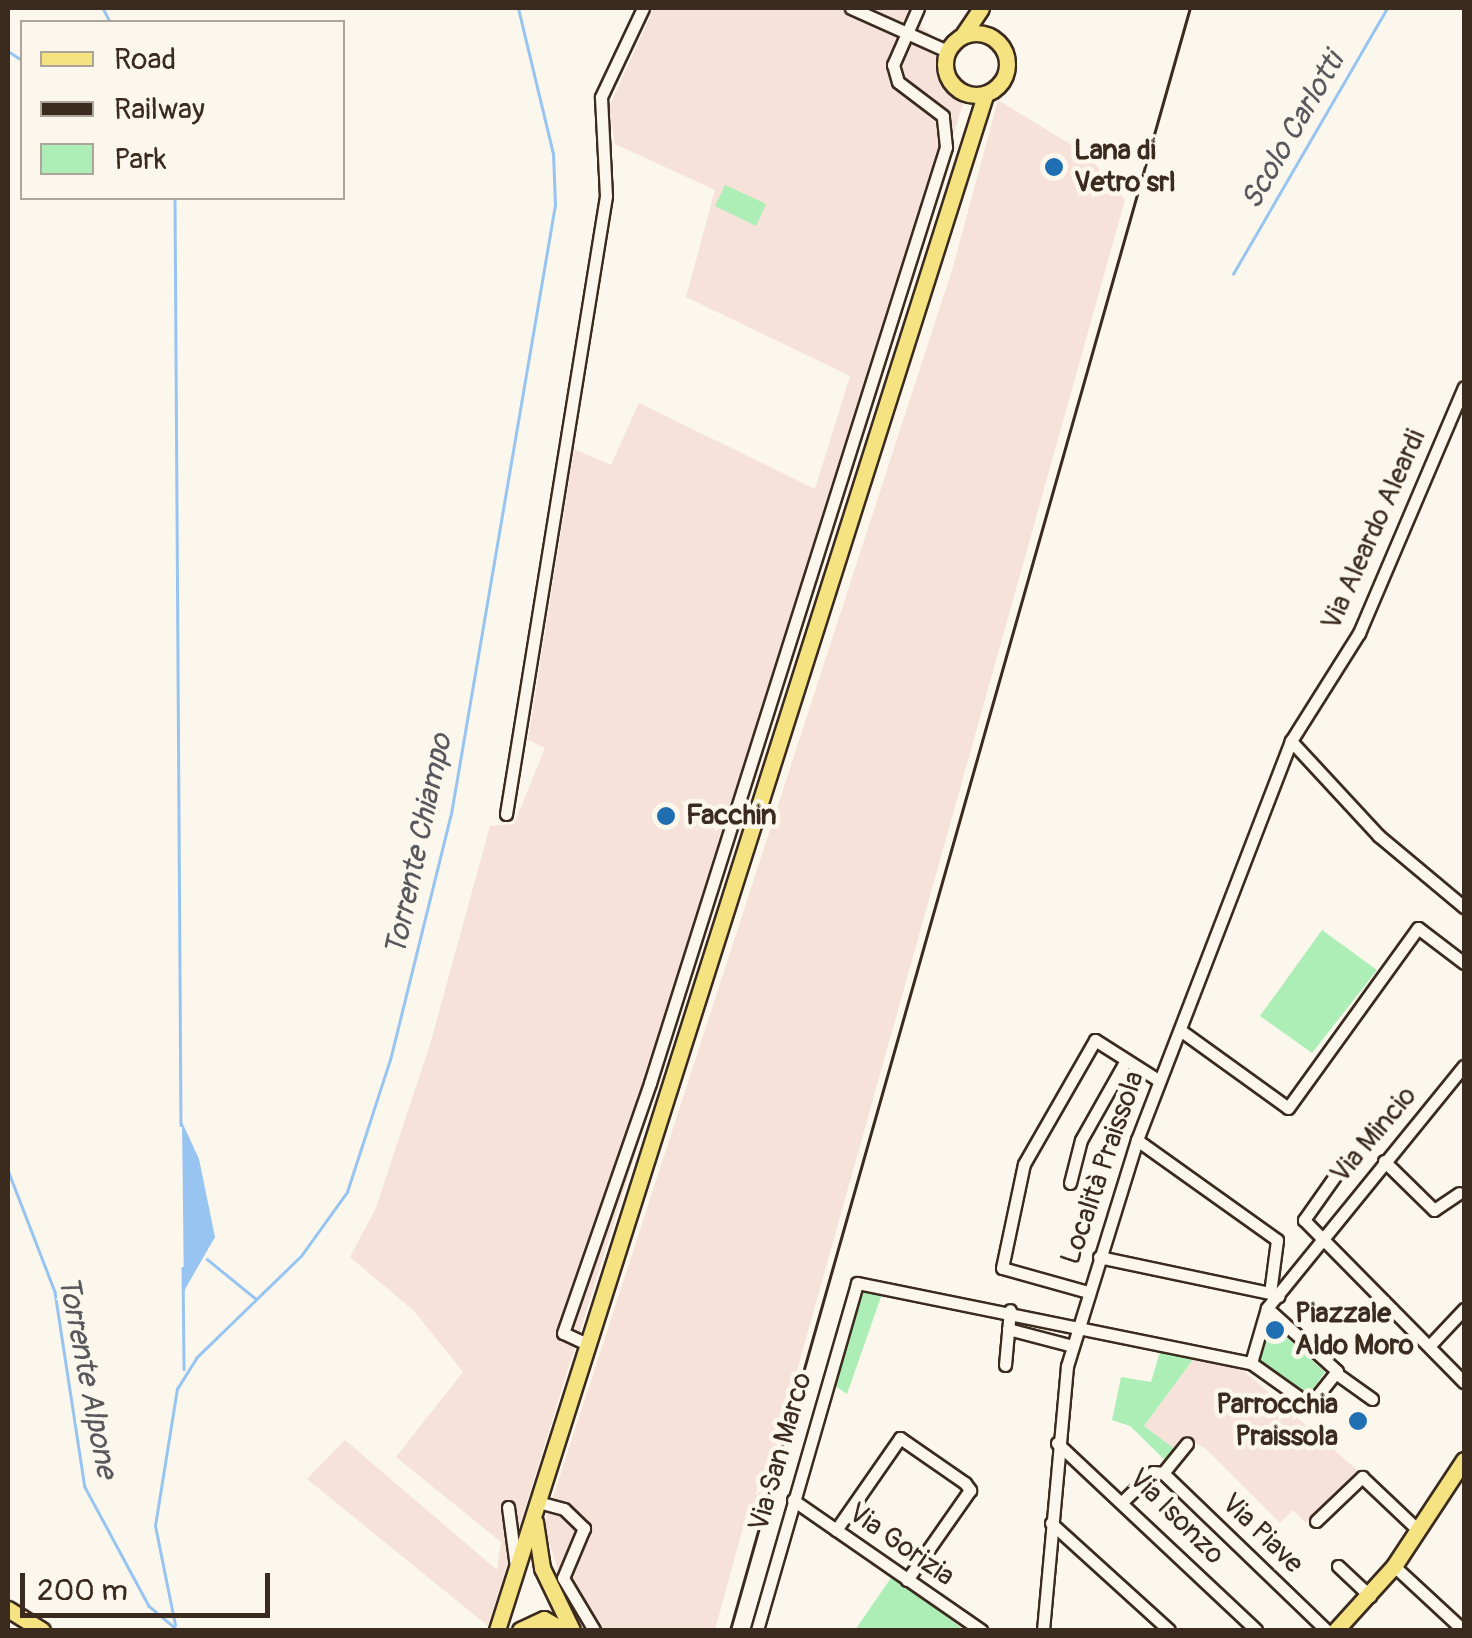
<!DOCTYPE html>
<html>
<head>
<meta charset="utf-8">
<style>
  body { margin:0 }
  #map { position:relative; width:1472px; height:1638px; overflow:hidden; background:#fbf7ec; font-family:Pangolin,sans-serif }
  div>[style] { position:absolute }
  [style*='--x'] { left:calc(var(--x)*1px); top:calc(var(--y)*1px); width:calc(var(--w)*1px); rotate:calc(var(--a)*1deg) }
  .built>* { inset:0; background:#f6e2d8 }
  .green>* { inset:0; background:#aceeb6 }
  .water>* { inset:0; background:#98c4f1 }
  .stream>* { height:2.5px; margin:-1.25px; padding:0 1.25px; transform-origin:1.25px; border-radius:1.25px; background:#98c4f1 }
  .roads { filter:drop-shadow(2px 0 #3b2a1e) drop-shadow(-2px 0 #3b2a1e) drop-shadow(0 2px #3b2a1e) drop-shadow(0 -2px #3b2a1e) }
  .minor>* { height:11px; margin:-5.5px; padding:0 5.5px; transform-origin:5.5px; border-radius:5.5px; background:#fbf7ec }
  .major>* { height:15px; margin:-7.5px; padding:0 7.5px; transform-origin:7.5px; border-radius:7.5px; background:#f5e382 }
  .major>.ring { margin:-7.5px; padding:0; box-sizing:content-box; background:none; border:15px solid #f5e382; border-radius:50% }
  .rail>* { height:2.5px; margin:-1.25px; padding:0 1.25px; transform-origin:1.25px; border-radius:1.25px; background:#3b2a1e }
  .dots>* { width:28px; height:28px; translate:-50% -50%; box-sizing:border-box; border:5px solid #fbf7ec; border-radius:50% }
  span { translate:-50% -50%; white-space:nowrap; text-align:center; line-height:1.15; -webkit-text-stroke:9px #fbf7ec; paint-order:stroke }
  .poi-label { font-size:28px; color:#3b2a1e; font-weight:700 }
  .left { translate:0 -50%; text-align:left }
  .right { translate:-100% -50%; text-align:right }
  .street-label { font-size:28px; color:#3b2a1e }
  .water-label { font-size:30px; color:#57585d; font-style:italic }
  .frame { position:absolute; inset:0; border:10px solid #3b2a1e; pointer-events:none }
  .legend { position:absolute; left:20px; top:20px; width:325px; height:180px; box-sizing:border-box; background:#fbf7ec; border:2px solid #aea59a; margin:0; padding:12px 18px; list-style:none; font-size:30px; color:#3b2a1e }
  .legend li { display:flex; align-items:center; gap:20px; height:50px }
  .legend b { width:50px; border:2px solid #aea59a }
  .scale { position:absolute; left:20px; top:1573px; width:250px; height:45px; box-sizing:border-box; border:5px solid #3b2a1e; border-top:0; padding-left:12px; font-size:30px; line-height:35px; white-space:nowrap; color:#3b2a1e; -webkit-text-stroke:8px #fbf7ec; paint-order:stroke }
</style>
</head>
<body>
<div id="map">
  <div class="built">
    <div style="clip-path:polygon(654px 8px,923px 8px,921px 27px,940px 41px,938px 78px,963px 104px,488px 1626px,307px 1479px,345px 1440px,497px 1570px,501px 1542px,396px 1457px,463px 1372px,414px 1311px,350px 1257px,376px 1208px,431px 1041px,490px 826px,514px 824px,545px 748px,528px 740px,574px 449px,611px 465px,639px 403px,815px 489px,850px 376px,686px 297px,715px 190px,615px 144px,609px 107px)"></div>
    <div style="clip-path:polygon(998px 100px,1088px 155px,1125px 200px,759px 1506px,748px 1509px,715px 1630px,589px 1630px,563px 1587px,544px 1525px,953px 267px)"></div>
    <div style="clip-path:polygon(1194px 1358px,1243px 1370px,1357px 1470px,1306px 1523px,1293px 1510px,1280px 1523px,1206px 1449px,1186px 1438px,1176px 1450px,1144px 1426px)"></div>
  </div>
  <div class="green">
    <div style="clip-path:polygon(725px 185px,766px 204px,756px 226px,715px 206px)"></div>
    <div style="clip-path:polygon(1322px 930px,1377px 970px,1312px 1053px,1260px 1016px)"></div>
    <div style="clip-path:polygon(865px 1287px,883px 1291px,847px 1394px,834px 1385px)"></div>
    <div style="clip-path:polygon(1270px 1323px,1325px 1372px,1305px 1400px,1259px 1360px)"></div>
    <div style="clip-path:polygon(1160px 1352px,1194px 1358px,1144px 1426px,1176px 1450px,1167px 1462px,1130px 1426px,1112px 1420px,1121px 1377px,1151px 1382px)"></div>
    <div style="clip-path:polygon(893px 1575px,964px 1630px,855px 1630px)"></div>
  </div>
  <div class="water">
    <div style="clip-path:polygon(182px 1122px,199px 1159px,215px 1237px,184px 1291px)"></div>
  </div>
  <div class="stream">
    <div style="--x:103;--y:8;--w:16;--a:63"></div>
    <div style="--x:8;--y:51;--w:17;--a:33"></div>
    <div style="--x:175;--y:198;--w:927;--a:89.63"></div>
    <div style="--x:1233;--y:274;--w:307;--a:-59.9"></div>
    <div style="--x:8;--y:1170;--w:131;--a:68.9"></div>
    <div style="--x:55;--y:1292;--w:197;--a:81.3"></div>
    <div style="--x:85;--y:1487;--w:135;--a:61.7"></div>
    <div style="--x:149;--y:1606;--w:38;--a:40"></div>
    <div style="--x:207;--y:1259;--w:62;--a:39.1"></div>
    <div style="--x:183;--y:1268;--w:101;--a:89.4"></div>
    <div style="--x:175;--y:1625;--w:101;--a:-101.4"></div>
    <div style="--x:155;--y:1526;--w:139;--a:-80.9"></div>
    <div style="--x:177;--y:1389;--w:36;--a:-58"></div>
    <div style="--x:196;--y:1358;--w:146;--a:-44.2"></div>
    <div style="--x:301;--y:1256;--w:79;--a:-54.3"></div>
    <div style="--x:347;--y:1192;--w:139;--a:-72"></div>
    <div style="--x:390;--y:1060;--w:253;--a:-76.1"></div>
    <div style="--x:451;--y:814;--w:618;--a:-80.31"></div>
    <div style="--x:555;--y:205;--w:51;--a:-92.2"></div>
    <div style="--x:553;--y:154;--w:150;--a:-103.5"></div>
  </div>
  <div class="roads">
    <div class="minor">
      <div style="--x:851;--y:8;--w:105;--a:24.1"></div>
      <div style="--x:1291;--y:741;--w:129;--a:47.2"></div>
      <div style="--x:1379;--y:836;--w:111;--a:39.9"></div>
      <div style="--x:506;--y:814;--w:626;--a:-80.81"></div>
      <div style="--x:606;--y:196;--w:99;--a:-92.9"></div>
      <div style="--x:601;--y:97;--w:98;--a:-64.7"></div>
      <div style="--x:1180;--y:1030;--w:133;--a:35.8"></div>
      <div style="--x:1288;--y:1108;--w:222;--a:-54.2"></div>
      <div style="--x:1418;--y:928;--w:58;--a:37.3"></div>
      <div style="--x:1137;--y:1140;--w:172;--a:35.5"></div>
      <div style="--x:1277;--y:1240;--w:53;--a:97.5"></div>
      <div style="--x:1270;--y:1293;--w:9;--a:21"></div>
      <div style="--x:1384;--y:1161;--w:70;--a:44.4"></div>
      <div style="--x:1434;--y:1210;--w:30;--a:-34"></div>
      <div style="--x:1335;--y:1176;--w:54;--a:125.2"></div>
      <div style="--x:1304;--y:1220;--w:228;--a:45.4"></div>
      <div style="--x:1070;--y:1183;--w:44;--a:-75.7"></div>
      <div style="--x:1081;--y:1140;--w:90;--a:-60.6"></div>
      <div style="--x:1099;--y:1257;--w:175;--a:11.9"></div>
      <div style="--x:1088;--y:1292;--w:89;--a:-164.4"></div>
      <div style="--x:1002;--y:1268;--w:106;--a:-78.1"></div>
      <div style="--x:1024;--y:1164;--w:143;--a:-60.2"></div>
      <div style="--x:1095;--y:1040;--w:75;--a:32.4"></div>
      <div style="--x:1008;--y:1329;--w:67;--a:14.7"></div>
      <div style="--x:1432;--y:1343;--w:47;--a:-46.7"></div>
      <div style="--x:587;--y:1344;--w:26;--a:-155"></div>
      <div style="--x:563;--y:1333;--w:265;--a:-70.8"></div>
      <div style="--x:650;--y:1083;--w:982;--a:-72.45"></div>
      <div style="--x:946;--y:147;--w:31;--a:-96"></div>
      <div style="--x:943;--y:116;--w:56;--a:-142.9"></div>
      <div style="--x:898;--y:82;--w:18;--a:-106"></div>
      <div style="--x:893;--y:65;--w:62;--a:-66.3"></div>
      <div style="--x:1251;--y:1363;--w:57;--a:-73.8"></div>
      <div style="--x:1267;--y:1308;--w:312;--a:-50.9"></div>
      <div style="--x:1005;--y:1365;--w:55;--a:-84.8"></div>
      <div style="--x:1337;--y:1374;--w:43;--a:35.5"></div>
      <div style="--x:1057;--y:1443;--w:273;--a:43.2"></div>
      <div style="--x:1163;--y:1473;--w:38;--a:-51"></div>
      <div style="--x:793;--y:1500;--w:229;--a:34.7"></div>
      <div style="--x:1124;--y:1500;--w:40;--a:-44"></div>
      <div style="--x:1153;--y:1472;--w:10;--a:6"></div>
      <div style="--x:1163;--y:1473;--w:226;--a:43.9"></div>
      <div style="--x:538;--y:1502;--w:27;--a:15"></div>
      <div style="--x:564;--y:1509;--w:28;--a:44"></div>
      <div style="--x:584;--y:1528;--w:54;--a:112.8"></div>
      <div style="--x:563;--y:1578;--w:61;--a:59.2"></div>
      <div style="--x:508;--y:1507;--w:61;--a:82.4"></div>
      <div style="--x:1316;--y:1521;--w:64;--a:-43.7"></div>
      <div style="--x:1362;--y:1477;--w:77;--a:43.4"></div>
      <div style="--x:1051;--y:1523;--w:159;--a:42.2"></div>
      <div style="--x:836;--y:1530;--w:112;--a:-55.2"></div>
      <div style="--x:900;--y:1438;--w:79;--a:34.7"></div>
      <div style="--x:965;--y:1483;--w:9;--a:54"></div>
      <div style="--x:970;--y:1490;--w:110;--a:125"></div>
      <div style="--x:1338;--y:1566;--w:44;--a:43.2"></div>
      <div style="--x:1394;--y:1566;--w:94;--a:42.8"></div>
      <div style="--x:757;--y:1630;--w:361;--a:-73.9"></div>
      <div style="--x:857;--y:1283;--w:402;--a:11.5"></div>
      <div style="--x:1251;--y:1363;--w:72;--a:35.4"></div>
      <div style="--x:1310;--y:1405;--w:43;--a:-51.5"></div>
      <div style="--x:1337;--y:1371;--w:94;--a:-138"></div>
      <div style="--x:1043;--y:1630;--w:265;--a:-84.8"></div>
      <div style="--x:1067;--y:1366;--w:237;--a:-72.8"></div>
      <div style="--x:1137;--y:1140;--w:428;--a:-68.9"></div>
      <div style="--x:1291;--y:741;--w:128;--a:-57.8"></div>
      <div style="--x:1359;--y:633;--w:267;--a:-66.9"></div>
    </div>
    <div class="major">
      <div class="ring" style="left:945px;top:33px;width:47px;height:47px"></div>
      <div style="--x:963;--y:35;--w:32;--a:-56"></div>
      <div style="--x:535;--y:1522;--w:47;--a:81.3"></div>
      <div style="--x:542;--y:1568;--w:69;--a:64.2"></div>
      <div style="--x:8;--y:1609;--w:40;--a:32"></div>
      <div style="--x:497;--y:1630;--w:1611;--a:-72.36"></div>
      <div style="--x:520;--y:1630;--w:26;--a:-25"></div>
      <div style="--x:544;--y:1619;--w:22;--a:30"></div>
      <div style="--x:1336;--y:1630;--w:86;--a:-47.8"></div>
      <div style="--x:1394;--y:1566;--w:127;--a:-56.6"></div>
    </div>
  </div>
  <div class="rail">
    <div style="--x:730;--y:1630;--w:1686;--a:-74.17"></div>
  </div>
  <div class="dots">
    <div style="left:1054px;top:167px;background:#1f6fb2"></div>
    <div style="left:666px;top:816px;background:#1f6fb2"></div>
    <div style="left:1275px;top:1330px;background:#1f6fb2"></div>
    <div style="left:1358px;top:1421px;background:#1f6fb2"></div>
  </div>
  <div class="poi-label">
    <span class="left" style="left:1074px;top:167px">Lana di<br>Vetro srl</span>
    <span class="left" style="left:686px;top:816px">Facchin</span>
    <span class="left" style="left:1295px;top:1330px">Piazzale<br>Aldo Moro</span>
    <span class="right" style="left:1338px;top:1421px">Parrocchia<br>Praissola</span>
  </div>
  <div class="street-label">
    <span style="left:1374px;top:530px;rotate:-66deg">Via Aleardo Aleardi</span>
    <span style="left:1374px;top:1135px;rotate:-50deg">Via Mincio</span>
    <span style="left:1103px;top:1168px;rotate:-71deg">Località Praissola</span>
    <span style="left:781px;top:1452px;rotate:-74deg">Via San Marco</span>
    <span style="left:1176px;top:1517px;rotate:45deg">Via Isonzo</span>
    <span style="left:1262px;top:1534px;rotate:44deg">Via Piave</span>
    <span style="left:901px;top:1545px;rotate:35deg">Via Gorizia</span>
  </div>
  <div class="water-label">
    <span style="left:1293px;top:131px;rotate:-60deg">Scolo Carlotti</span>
    <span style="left:419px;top:845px;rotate:-78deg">Torrente Chiampo</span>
    <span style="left:87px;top:1377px;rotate:79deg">Torrente Alpone</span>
  </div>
  <div class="frame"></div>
  <ul class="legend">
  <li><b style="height:12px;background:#f5e382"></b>Road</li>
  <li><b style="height:12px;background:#3b2a1e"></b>Railway</li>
  <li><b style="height:28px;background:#aceeb6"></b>Park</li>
  </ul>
  <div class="scale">200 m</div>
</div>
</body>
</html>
